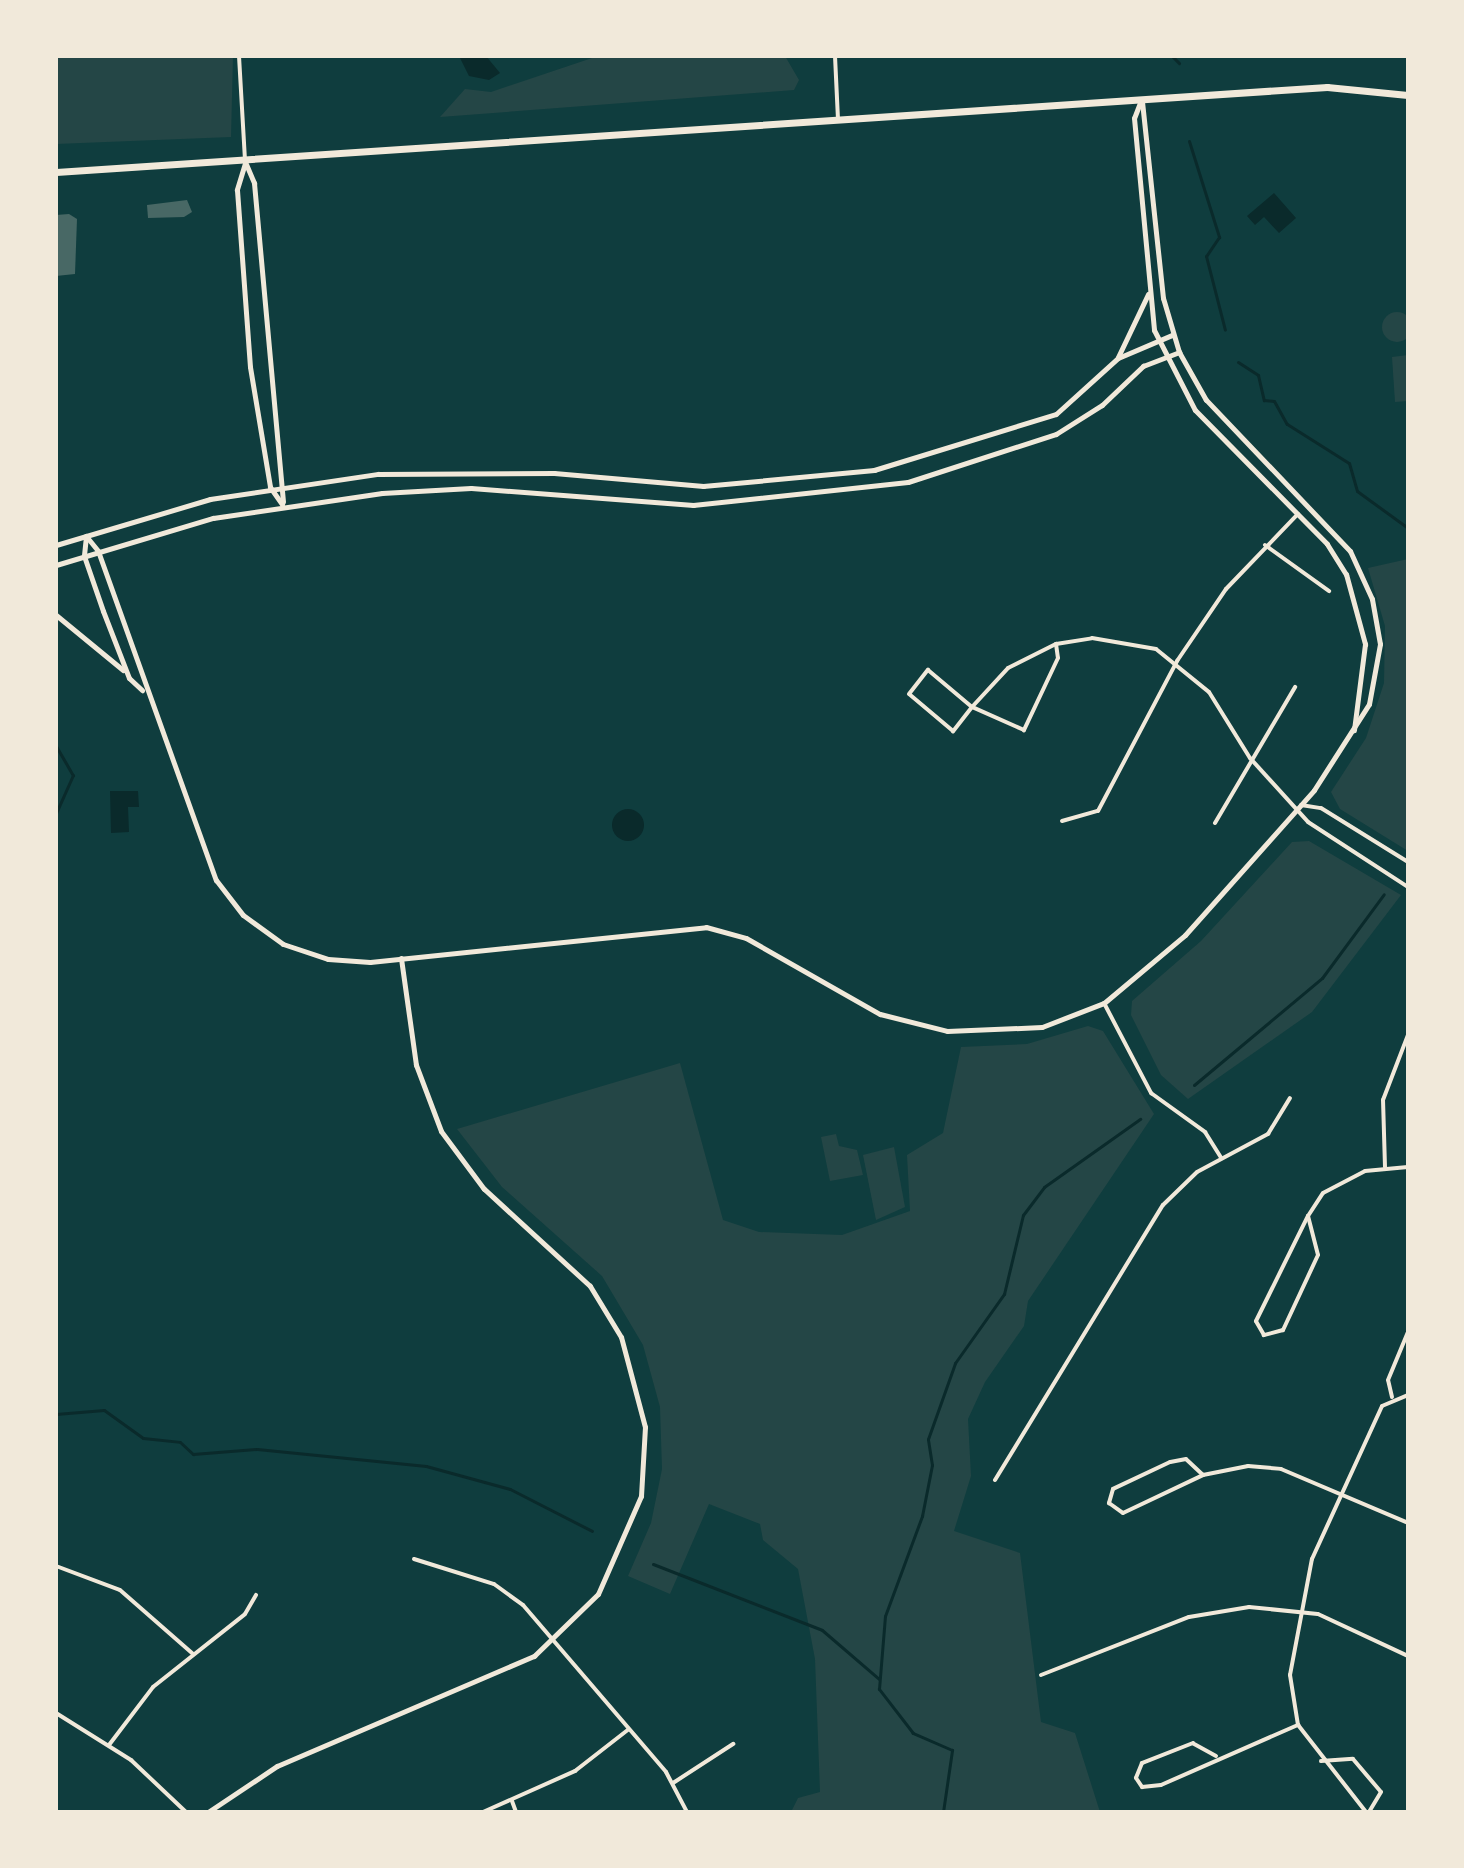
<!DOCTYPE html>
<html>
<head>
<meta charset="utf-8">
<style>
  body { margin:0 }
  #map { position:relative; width:1464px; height:1868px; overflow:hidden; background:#0f3d3e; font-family:"PT Sans",sans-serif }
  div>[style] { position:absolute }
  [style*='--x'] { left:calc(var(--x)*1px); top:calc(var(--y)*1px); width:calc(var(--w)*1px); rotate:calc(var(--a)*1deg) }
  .green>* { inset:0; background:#244646 }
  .round { border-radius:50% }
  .water>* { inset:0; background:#0a2a2b }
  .stream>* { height:3px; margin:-1.5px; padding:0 1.5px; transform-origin:1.5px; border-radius:1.5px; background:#0a2a2b }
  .building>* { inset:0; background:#486865 }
  .minor>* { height:4px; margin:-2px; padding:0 2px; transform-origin:2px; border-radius:2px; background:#f1e9da }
  .tertiary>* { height:5px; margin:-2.5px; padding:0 2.5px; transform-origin:2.5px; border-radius:2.5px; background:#f1e9da }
  .primary>* { height:7px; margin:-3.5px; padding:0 3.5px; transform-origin:3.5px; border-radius:3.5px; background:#f1e9da }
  span { translate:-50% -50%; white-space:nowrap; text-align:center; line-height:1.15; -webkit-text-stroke:8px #f1e9da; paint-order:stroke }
  .frame { position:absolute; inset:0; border:58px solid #f1e9da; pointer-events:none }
</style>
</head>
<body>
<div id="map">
  <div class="green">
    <div style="clip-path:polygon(56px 56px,233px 56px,231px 137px,56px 144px)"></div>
    <div style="clip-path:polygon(598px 56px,785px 56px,799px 80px,794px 90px,440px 117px,465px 89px,491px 92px)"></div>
    <div class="round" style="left:1382px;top:312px;width:30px;height:30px"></div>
    <div style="clip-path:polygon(1408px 355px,1408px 401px,1395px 402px,1392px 357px)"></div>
    <div style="clip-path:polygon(1408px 559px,1408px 851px,1340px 809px,1331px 792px,1366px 738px,1384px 683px,1385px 626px,1368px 568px)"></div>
    <div style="clip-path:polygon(1309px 841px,1401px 895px,1312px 1012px,1188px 1099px,1161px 1075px,1131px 1015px,1132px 1001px,1201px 941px,1292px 842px)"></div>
    <div style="clip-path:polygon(1088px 1026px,1103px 1031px,1154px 1114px,1028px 1301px,1024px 1326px,985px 1382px,968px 1419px,971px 1476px,954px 1531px,1020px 1553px,1041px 1722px,1075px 1733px,1100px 1812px,791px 1812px,798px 1798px,820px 1792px,815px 1659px,798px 1569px,763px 1540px,760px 1524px,709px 1504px,670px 1594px,628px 1576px,651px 1523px,662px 1469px,660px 1407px,643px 1345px,602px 1276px,502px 1187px,457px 1129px,680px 1063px,723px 1220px,759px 1232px,842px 1235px,910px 1211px,907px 1155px,943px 1133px,961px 1047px,1027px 1044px)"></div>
    <div style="clip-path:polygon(836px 1134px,839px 1146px,857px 1150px,863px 1175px,830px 1181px,821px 1137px)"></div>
    <div style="clip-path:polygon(894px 1147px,905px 1207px,876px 1220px,863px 1155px)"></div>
  </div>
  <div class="water">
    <div style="clip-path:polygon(459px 56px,486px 56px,500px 73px,489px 80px,469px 76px)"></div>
    <div style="clip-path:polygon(1274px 193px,1296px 218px,1279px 233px,1264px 217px,1255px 225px,1247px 216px)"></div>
    <div style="clip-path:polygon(110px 791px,138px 791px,139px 807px,128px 807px,129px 832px,111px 833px)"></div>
    <div class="round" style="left:612px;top:809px;width:32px;height:32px"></div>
  </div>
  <div class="stream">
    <div style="--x:1172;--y:56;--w:10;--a:45"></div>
    <div style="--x:1189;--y:141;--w:101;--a:72.6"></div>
    <div style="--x:1219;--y:237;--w:23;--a:124"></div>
    <div style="--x:1206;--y:256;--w:76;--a:75.6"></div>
    <div style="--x:1238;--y:362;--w:24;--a:33"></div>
    <div style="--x:1258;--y:375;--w:26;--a:77"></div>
    <div style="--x:1264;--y:400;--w:10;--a:6"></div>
    <div style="--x:1274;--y:401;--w:26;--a:61"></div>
    <div style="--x:1287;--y:424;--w:73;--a:32.2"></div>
    <div style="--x:1349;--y:463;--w:29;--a:74"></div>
    <div style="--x:1357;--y:491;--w:63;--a:36"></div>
    <div style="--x:56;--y:746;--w:34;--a:60"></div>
    <div style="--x:73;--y:775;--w:42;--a:114.1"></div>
    <div style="--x:1194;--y:1085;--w:167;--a:-39.9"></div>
    <div style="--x:1322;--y:978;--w:104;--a:-53.6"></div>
    <div style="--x:56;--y:1414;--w:48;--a:-4.8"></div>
    <div style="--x:104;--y:1410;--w:48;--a:35.7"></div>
    <div style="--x:143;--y:1438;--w:37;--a:6"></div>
    <div style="--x:180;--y:1442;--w:18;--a:43"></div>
    <div style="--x:193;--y:1454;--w:64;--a:-4.5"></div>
    <div style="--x:257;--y:1449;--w:170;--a:5.7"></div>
    <div style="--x:426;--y:1466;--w:87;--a:15.3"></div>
    <div style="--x:510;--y:1489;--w:92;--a:27.1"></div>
    <div style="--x:653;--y:1564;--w:181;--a:21.3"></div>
    <div style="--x:822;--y:1630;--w:75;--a:40.7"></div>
    <div style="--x:943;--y:1812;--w:63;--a:-81.7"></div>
    <div style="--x:952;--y:1750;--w:43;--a:-156.4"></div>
    <div style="--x:913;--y:1733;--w:56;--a:-127.7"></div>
    <div style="--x:879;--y:1689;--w:73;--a:-85.3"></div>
    <div style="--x:885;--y:1616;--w:107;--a:-69.7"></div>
    <div style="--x:922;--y:1516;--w:52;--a:-78.9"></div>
    <div style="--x:932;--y:1465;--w:26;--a:-99"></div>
    <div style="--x:928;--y:1439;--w:81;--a:-70.4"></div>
    <div style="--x:955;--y:1363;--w:85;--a:-54.6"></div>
    <div style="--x:1004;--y:1294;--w:81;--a:-76.5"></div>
    <div style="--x:1023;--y:1215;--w:35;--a:-53"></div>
    <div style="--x:1044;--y:1187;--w:118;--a:-35.3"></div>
  </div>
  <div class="building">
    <div style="clip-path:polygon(187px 200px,192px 212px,184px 217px,148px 218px,147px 205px)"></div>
    <div style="clip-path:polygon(69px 214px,77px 219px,75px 274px,56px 276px,56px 215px)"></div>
  </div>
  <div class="minor">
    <div style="--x:239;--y:56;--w:105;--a:86.7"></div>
    <div style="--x:835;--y:56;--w:63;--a:87.3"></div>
    <div style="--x:1265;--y:545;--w:79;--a:35.7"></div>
    <div style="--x:1056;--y:644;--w:14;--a:82"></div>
    <div style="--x:1058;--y:658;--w:80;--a:115.3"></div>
    <div style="--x:1024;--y:730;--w:57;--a:-156.1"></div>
    <div style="--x:972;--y:707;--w:53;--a:-47.3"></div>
    <div style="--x:1008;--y:668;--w:54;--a:-26.6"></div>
    <div style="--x:1056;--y:644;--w:36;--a:-9"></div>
    <div style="--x:1092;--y:638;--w:65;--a:9.8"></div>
    <div style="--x:1156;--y:649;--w:68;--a:39.1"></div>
    <div style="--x:1209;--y:692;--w:78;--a:58.2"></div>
    <div style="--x:1250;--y:758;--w:86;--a:47.8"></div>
    <div style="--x:1308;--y:822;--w:119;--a:33"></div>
    <div style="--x:928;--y:670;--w:57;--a:40.1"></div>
    <div style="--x:972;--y:707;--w:31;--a:128"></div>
    <div style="--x:953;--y:731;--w:57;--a:-139.9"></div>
    <div style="--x:909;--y:694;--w:31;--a:-52"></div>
    <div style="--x:1301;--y:805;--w:20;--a:9"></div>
    <div style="--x:1321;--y:808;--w:102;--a:31.8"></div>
    <div style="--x:1062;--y:821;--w:37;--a:-16"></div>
    <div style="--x:1098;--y:811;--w:170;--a:-62.2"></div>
    <div style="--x:1177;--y:661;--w:87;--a:-55.8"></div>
    <div style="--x:1226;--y:589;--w:104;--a:-46.2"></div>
    <div style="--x:1215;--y:823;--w:158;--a:-59.5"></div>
    <div style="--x:1104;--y:1003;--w:102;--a:62.4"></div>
    <div style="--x:1151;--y:1093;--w:67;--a:35.8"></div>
    <div style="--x:1205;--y:1132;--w:31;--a:58"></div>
    <div style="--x:1385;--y:1167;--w:67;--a:-91.7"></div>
    <div style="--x:1383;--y:1100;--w:70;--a:-69"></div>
    <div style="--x:1308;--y:1216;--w:40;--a:75.6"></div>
    <div style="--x:1318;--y:1255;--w:83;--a:115"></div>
    <div style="--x:1283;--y:1330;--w:20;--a:165"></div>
    <div style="--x:1264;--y:1335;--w:16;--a:-120"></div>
    <div style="--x:1256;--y:1321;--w:117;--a:-63.7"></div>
    <div style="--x:1308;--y:1216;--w:27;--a:-57"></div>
    <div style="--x:1323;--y:1193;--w:47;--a:-27.6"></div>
    <div style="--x:1365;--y:1171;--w:43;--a:-5.3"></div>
    <div style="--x:1392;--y:1397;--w:17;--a:-103"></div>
    <div style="--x:1388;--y:1380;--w:52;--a:-67.4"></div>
    <div style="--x:1203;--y:1475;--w:23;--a:-137"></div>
    <div style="--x:1186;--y:1459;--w:16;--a:169"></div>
    <div style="--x:1170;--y:1462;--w:63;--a:154.7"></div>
    <div style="--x:1113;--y:1489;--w:15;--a:106"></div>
    <div style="--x:1109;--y:1503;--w:17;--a:36"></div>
    <div style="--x:1123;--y:1513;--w:89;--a:-25.4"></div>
    <div style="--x:1203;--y:1475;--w:46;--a:-11.3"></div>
    <div style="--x:1248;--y:1466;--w:33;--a:5"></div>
    <div style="--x:1281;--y:1469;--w:138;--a:23"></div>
    <div style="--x:995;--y:1480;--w:322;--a:-58.6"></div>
    <div style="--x:1163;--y:1205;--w:47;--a:-44.1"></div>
    <div style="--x:1197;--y:1172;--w:81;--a:-28.2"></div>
    <div style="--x:1268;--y:1134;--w:42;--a:-58.6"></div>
    <div style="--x:414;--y:1559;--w:84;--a:17.4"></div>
    <div style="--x:494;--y:1584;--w:36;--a:36"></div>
    <div style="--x:523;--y:1605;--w:220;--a:49.4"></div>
    <div style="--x:666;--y:1772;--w:45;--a:62.3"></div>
    <div style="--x:56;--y:1566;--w:68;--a:20.6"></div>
    <div style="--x:120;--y:1590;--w:96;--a:41.2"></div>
    <div style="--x:1041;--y:1675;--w:159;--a:-21.4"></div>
    <div style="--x:1189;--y:1617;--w:61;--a:-9.5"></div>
    <div style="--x:1249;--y:1607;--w:69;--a:5.8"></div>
    <div style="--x:1318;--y:1614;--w:99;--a:25"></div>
    <div style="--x:56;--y:1713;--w:89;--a:32.1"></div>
    <div style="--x:131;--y:1760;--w:76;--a:43.4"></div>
    <div style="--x:109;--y:1745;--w:73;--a:-52.8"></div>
    <div style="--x:153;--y:1687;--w:117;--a:-38.4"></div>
    <div style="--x:245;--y:1614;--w:22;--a:-60"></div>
    <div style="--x:1216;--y:1756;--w:26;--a:-151"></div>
    <div style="--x:1193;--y:1743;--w:55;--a:158.6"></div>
    <div style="--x:1142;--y:1763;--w:16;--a:112"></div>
    <div style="--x:1136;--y:1778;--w:11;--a:56"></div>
    <div style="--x:1142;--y:1787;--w:19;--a:-6"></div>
    <div style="--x:1161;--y:1785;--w:150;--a:-23.7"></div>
    <div style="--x:1321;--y:1761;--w:32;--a:-4"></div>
    <div style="--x:1353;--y:1759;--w:43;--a:49.7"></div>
    <div style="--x:1381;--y:1792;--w:23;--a:121"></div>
    <div style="--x:673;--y:1783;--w:72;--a:-33"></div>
    <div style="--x:512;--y:1801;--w:12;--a:70"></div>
    <div style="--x:483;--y:1812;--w:101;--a:-24"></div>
    <div style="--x:575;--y:1771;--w:68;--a:-37.9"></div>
    <div style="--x:1366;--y:1812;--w:110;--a:-128"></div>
    <div style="--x:1298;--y:1725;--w:51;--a:-99.1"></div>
    <div style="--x:1290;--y:1675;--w:118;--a:-79.3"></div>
    <div style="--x:1312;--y:1559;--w:168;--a:-65.4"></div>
    <div style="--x:1382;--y:1406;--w:28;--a:-23"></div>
  </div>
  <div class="tertiary">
    <div style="--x:1141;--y:100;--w:19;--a:111"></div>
    <div style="--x:1134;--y:118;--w:213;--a:84.6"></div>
    <div style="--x:1154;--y:330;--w:90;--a:62.9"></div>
    <div style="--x:1195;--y:410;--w:188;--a:45.4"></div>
    <div style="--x:1327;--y:544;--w:36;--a:58"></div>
    <div style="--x:1346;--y:574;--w:73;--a:74.8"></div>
    <div style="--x:1365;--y:644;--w:87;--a:97.3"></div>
    <div style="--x:245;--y:163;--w:28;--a:107"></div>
    <div style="--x:237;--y:190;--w:177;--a:85.8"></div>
    <div style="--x:250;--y:367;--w:122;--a:80.5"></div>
    <div style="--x:270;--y:487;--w:21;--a:55"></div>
    <div style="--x:246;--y:164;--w:21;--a:67"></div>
    <div style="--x:254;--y:183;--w:320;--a:84.8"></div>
    <div style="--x:1118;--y:357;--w:70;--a:-64.5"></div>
    <div style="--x:86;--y:536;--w:19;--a:51"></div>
    <div style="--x:98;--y:551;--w:350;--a:70.3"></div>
    <div style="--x:216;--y:880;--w:44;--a:52.4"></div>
    <div style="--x:243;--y:915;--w:49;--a:35.9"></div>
    <div style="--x:283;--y:944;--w:47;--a:18.4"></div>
    <div style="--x:328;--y:959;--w:42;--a:4.1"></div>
    <div style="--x:370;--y:962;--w:338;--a:-5.9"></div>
    <div style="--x:706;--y:927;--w:41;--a:15.4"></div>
    <div style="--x:746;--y:938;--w:154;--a:29.6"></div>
    <div style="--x:880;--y:1014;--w:69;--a:14.2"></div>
    <div style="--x:947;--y:1031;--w:95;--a:-2.4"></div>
    <div style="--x:1042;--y:1027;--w:66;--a:-21.2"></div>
    <div style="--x:1104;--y:1003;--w:106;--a:-40"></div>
    <div style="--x:1185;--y:935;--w:194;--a:-48.3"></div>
    <div style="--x:1314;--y:790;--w:102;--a:-57.4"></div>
    <div style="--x:1369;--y:704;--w:61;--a:-79.6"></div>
    <div style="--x:1380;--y:644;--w:46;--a:-100.1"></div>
    <div style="--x:1372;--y:599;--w:53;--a:-114.6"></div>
    <div style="--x:1350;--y:551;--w:209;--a:-133.6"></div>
    <div style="--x:1206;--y:400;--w:55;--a:-119.4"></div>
    <div style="--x:1179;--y:352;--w:56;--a:-106.5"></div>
    <div style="--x:1163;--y:298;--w:199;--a:-96.1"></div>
    <div style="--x:86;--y:536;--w:20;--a:96"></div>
    <div style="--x:84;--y:556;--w:58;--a:70.9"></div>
    <div style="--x:103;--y:611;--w:72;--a:68.8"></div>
    <div style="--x:129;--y:678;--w:18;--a:43"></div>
    <div style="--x:56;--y:545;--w:161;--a:-16.6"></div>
    <div style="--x:210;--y:499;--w:170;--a:-8.5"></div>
    <div style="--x:378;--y:474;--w:176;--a:-0.3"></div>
    <div style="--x:554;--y:473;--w:150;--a:5"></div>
    <div style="--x:703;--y:486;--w:172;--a:-5.3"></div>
    <div style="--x:874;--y:470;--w:190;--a:-17.1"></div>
    <div style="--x:1056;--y:414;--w:84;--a:-42.1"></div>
    <div style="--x:1118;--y:358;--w:59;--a:-23.1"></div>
    <div style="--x:56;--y:565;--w:164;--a:-16.7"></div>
    <div style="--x:213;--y:518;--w:171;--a:-8.4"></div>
    <div style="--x:382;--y:493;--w:89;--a:-3.2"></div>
    <div style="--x:471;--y:488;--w:223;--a:4.4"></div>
    <div style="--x:693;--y:505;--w:216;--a:-6.1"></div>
    <div style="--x:908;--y:482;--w:156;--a:-18"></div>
    <div style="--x:1056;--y:434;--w:54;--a:-32.2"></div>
    <div style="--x:1102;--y:405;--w:57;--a:-43.6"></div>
    <div style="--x:1143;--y:366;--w:39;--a:-21"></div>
    <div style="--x:56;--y:615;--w:87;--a:39.4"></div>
    <div style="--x:208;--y:1812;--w:83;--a:-33.7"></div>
    <div style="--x:277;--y:1766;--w:280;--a:-23.2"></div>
    <div style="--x:534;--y:1656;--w:89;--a:-44.1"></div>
    <div style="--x:598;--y:1594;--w:107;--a:-66.3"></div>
    <div style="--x:641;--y:1496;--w:69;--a:-86.7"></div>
    <div style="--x:645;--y:1427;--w:93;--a:-104.9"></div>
    <div style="--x:621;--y:1337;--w:60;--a:-121.3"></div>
    <div style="--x:590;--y:1286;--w:144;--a:-137.5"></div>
    <div style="--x:484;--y:1189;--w:72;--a:-126.6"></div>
    <div style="--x:441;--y:1131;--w:71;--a:-110.7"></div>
    <div style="--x:416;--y:1065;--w:108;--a:-98"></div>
  </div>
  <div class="primary">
    <div style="--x:56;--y:172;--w:1274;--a:-3.83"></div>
    <div style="--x:1327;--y:87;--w:81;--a:5.6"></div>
  </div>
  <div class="frame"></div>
</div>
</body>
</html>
